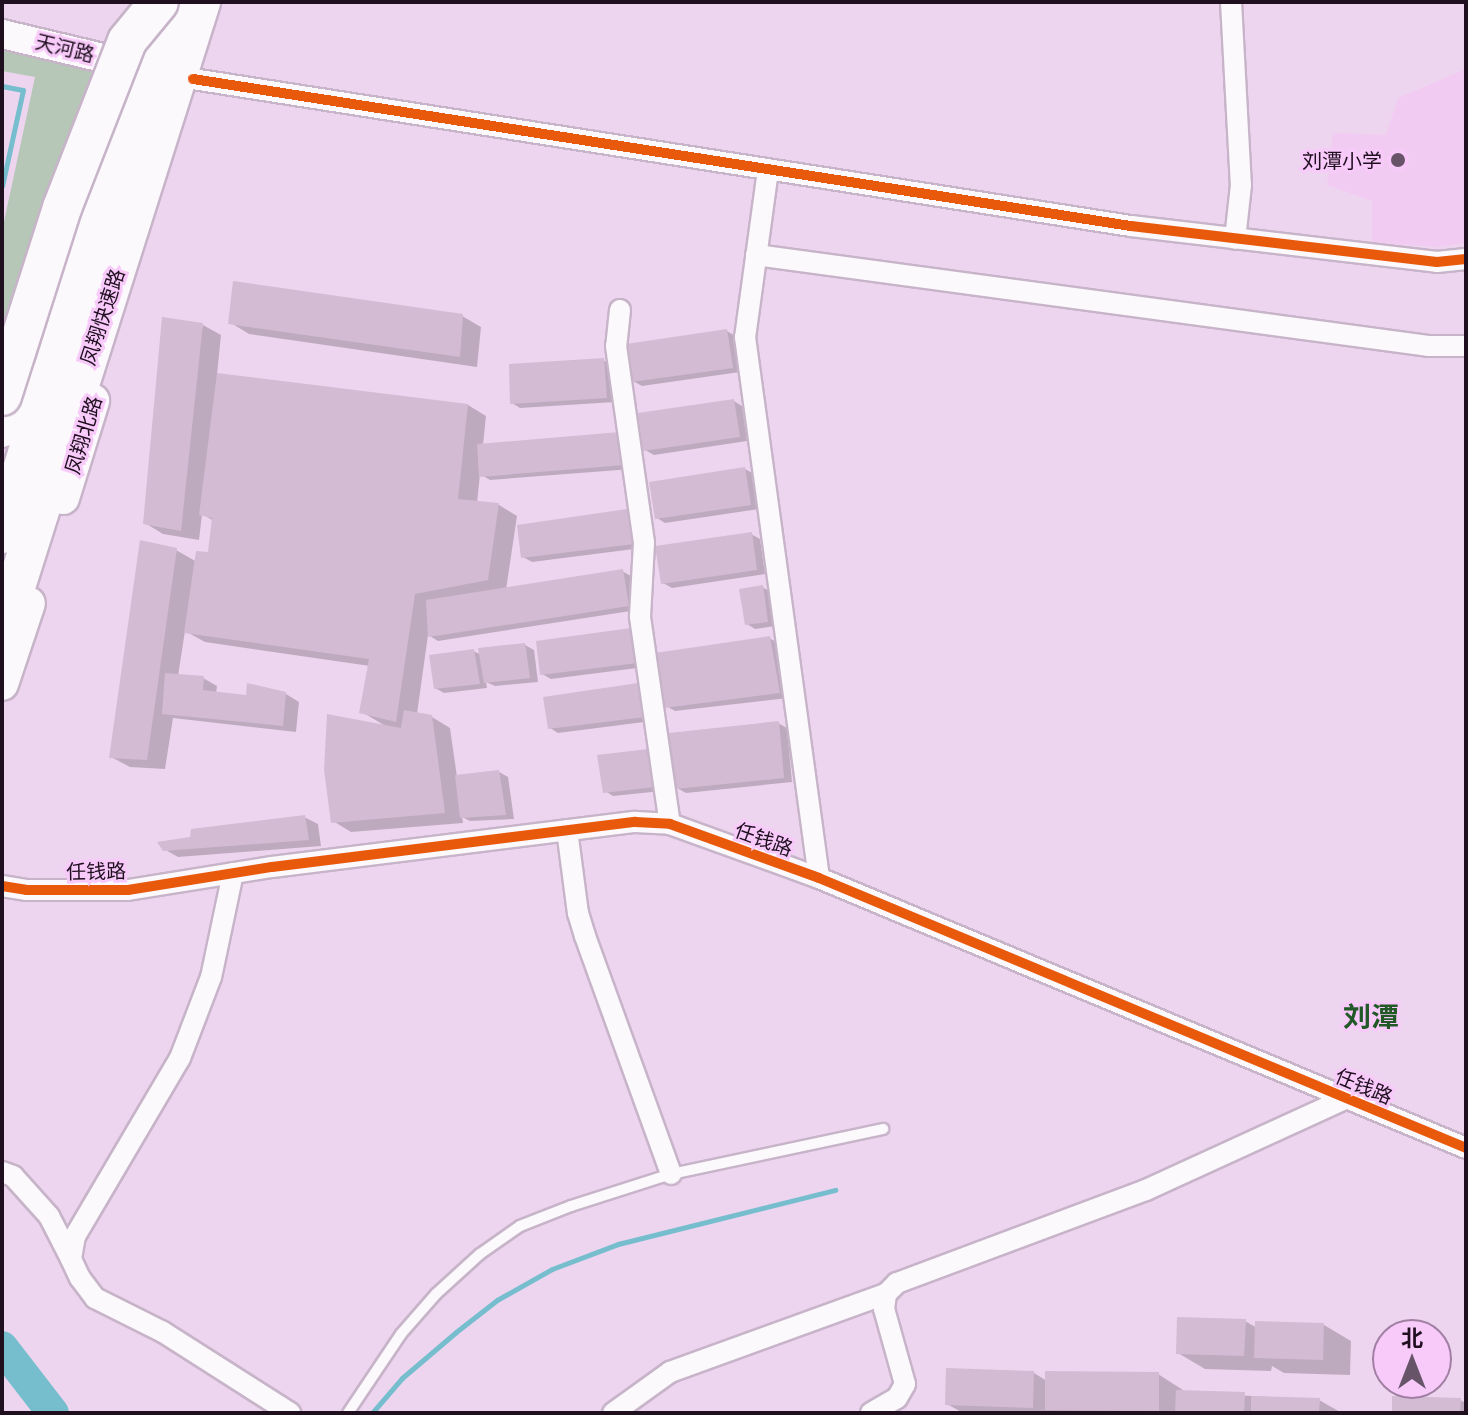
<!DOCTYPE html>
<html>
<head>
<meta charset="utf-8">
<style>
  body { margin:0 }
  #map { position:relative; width:1468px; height:1415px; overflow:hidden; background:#eed5ef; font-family:"Open Sans","Noto Sans SC",sans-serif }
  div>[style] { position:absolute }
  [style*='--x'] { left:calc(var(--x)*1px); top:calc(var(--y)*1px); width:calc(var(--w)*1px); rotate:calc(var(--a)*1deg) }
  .built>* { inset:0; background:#f2cbf3 }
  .green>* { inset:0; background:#b6c7b7 }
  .shadow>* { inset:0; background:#0003 }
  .stream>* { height:5px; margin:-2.5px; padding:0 2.5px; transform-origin:2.5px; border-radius:2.5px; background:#76bece }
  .river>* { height:32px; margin:-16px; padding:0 16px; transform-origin:16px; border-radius:16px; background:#76bece }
  .building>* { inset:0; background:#d3bbd4 }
  .roads { filter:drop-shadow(2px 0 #c7b4c9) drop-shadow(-2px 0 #c7b4c9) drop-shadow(0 2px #c7b4c9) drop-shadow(0 -2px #c7b4c9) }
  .lane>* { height:10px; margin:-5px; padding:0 5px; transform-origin:5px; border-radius:5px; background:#fcf9fd }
  .street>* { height:20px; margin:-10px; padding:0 10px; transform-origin:10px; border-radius:10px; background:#fcf9fd }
  .secondary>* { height:28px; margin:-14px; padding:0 14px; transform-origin:14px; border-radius:14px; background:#fcf9fd }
  .primary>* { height:32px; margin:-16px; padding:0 16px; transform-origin:16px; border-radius:16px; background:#fcf9fd }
  .highway>* { height:38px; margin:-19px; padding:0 19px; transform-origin:19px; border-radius:19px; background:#fcf9fd }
  .bridges { filter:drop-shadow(2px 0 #c7b4c9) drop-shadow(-2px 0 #c7b4c9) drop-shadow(0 2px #c7b4c9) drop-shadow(0 -2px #c7b4c9) }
  .highway-bridge>* { height:38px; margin:-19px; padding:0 19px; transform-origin:19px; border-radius:19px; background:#fcf9fd }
  .cycleway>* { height:10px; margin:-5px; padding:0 5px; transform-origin:5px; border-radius:5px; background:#e8590c }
  .dots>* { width:22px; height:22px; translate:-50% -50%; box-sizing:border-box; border:4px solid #f8cafa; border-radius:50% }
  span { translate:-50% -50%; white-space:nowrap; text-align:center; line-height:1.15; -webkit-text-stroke:6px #f8cafa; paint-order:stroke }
  .street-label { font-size:20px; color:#1f0f1f }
  .poi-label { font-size:20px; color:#1f0f1f }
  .right { translate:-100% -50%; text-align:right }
  .district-label { font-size:28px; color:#215927; font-weight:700 }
  .frame { position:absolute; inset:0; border:4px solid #1f0f1f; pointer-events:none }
  .north { position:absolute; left:1372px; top:1319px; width:80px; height:80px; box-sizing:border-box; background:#f8cafa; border:2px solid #a17fa2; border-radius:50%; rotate:0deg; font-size:22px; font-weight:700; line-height:32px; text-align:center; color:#1f0f1f }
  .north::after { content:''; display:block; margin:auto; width:28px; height:36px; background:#675468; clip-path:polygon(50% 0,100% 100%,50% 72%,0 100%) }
</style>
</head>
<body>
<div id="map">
  <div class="built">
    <div style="clip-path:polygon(1466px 69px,1466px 243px,1437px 247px,1372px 242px,1372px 201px,1327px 185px,1333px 133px,1386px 135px,1398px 98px)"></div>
  </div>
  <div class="green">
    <div style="clip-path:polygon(2px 49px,101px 66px,2px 360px,2px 231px,35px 77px,2px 71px)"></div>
  </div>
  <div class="shadow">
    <div style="clip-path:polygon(462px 316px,481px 327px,477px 367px,249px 334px,231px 323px)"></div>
    <div style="clip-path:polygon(203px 325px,221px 335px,217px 375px,468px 405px,486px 416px,483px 445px,619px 434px,632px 469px,490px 480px,480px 474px,477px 503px,499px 505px,517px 516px,506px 590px,622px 571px,631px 576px,637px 610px,438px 641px,428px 635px,417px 714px,432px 717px,450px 728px,457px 777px,499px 772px,508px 777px,514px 819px,470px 821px,462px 817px,463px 823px,351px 832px,333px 821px,387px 727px,362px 712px,370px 666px,205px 642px,185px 631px,178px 676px,203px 678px,217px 686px,216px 694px,248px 697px,286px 694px,299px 702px,296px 732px,173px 718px,165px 769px,130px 767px,111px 757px,176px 550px,197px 562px,210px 554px,214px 521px,202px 514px,199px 540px,163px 534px,145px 523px)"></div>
    <div style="clip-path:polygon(727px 331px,735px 336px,740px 372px,642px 386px,633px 381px)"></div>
    <div style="clip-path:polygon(603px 360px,612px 365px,615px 402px,520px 408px,512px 403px)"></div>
    <div style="clip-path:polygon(734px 401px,742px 406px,747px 441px,654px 455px,645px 450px)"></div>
    <div style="clip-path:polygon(745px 469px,754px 474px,759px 509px,665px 523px,657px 518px)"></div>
    <div style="clip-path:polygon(627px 511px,635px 516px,642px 548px,532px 562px,523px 557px)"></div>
    <div style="clip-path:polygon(751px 534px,760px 539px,765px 574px,672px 588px,663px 583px)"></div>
    <div style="clip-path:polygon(762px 587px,771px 592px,775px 626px,755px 629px,747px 624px)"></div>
    <div style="clip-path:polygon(631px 630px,640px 635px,645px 667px,551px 679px,542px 674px)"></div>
    <div style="clip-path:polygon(769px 638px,778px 643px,788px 698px,675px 711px,666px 706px)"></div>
    <div style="clip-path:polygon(525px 645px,534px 650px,538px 682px,495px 686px,486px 682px,487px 688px,444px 693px,435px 688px,473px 651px,482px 655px)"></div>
    <div style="clip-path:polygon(638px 685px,646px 690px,652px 721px,558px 733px,550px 728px)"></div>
    <div style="clip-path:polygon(778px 723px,787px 728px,792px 782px,686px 793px,677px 788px)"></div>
    <div style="clip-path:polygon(647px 751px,656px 756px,662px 791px,613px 796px,605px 791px)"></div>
    <div style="clip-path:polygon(304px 817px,318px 824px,321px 846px,178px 857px,164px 849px)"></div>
    <div style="clip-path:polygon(1245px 1321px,1257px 1328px,1324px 1325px,1351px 1341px,1350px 1375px,1284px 1373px,1272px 1366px,1271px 1371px,1205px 1369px,1178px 1353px)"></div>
    <div style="clip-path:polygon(1034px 1373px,1047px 1381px,1158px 1374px,1186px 1392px,1319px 1400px,1342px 1413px,963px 1413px,947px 1404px)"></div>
    <div style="clip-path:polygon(1460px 1400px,1466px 1403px,1466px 1413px,1394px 1413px)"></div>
  </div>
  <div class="stream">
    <div style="--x:2;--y:86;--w:21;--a:11"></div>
    <div style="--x:23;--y:90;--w:98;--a:102.3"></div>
    <div style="--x:50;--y:1413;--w:3;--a:-45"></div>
    <div style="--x:372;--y:1413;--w:46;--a:-49.4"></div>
    <div style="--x:402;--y:1378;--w:71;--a:-40.4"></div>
    <div style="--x:456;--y:1332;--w:52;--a:-38"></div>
    <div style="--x:497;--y:1300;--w:63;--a:-29.4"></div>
    <div style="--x:552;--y:1269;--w:71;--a:-20.7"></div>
    <div style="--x:618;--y:1244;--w:224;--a:-14"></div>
  </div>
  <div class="river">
    <div style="--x:2;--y:1347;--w:83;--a:52.3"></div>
  </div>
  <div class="building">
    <div style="clip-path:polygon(233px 281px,463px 314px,460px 357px,228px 324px)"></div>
    <div style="clip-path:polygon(162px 317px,203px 323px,181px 531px,143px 524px)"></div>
    <div style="clip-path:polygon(727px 329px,733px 368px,631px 382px,626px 344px)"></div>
    <div style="clip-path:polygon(604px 358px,607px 398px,510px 404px,509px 364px)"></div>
    <div style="clip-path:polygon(217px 373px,468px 404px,458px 499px,499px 503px,488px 580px,415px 594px,396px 722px,359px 713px,369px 659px,184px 633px,196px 551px,208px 552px,212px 518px,199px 515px)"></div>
    <div style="clip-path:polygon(734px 399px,740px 437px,643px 451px,638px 413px)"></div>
    <div style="clip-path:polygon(620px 432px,624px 465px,479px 477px,477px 444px)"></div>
    <div style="clip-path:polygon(745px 467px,751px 505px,655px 519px,649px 482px)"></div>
    <div style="clip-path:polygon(627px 509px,634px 544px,521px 558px,517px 525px)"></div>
    <div style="clip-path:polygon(752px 532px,757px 570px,661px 584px,655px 546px)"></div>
    <div style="clip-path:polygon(140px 540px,177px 548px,147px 760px,109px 758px)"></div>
    <div style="clip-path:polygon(623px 569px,629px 606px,428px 637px,426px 600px)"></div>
    <div style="clip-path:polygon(763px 585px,768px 622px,745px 625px,739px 589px)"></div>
    <div style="clip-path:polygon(631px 628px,637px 663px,540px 675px,536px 641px)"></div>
    <div style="clip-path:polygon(770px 636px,780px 693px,664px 708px,655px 653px)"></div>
    <div style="clip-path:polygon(525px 643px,530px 678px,484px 683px,478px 648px)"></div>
    <div style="clip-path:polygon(474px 649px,480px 684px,434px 689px,429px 655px)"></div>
    <div style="clip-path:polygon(165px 673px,204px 676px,203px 690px,246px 695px,247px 683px,286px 692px,283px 726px,162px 714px)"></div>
    <div style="clip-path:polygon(638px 683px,645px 717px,548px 729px,543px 697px)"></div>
    <div style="clip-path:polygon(404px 710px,432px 715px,445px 813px,331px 823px,324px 770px,327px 714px,401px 728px)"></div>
    <div style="clip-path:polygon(779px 721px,784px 778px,675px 789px,669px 733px)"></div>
    <div style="clip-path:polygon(648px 749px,655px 787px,603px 793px,597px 755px)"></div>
    <div style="clip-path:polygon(499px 770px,506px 815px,460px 818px,455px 775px)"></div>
    <div style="clip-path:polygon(305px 815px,309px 840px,163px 851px,157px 842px,190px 837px,191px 829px)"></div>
    <div style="clip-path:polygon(1177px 1317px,1246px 1319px,1244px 1356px,1176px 1354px)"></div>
    <div style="clip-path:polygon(1255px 1321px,1324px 1323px,1323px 1360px,1254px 1358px)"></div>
    <div style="clip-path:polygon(946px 1368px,1034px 1371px,1033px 1408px,945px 1405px)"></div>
    <div style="clip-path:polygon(1045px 1371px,1159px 1372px,1159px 1411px,1045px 1410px)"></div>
    <div style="clip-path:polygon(1176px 1390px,1245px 1392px,1244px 1413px,1175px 1413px)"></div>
    <div style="clip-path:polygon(1251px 1396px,1320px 1398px,1319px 1413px,1251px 1413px)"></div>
    <div style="clip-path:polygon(1392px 1396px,1461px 1398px,1460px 1413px,1392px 1413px)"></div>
  </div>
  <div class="roads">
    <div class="lane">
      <div style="--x:348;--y:1413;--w:95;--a:-56.1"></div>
      <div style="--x:401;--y:1334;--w:53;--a:-48.8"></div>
      <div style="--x:436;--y:1294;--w:59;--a:-42.3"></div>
      <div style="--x:480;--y:1254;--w:49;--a:-35"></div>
      <div style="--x:520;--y:1226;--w:55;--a:-21.4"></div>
      <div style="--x:571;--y:1206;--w:105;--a:-17.7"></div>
      <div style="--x:671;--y:1174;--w:217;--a:-12"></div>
    </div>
    <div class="street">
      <div style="--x:1231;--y:2;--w:183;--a:86.9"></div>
      <div style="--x:1241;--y:185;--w:54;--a:96.3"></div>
      <div style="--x:193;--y:79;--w:949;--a:8.91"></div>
      <div style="--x:1131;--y:226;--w:308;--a:6.7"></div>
      <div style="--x:1437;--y:262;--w:29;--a:-6"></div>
      <div style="--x:768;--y:170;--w:169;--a:97.8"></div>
      <div style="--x:745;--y:337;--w:546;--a:82.21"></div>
      <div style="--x:756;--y:255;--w:678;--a:7.71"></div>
      <div style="--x:1428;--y:346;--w:38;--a:0"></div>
      <div style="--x:620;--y:310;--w:36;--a:96"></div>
      <div style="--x:616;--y:346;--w:199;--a:81.9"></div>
      <div style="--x:644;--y:543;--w:74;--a:93.1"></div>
      <div style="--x:640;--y:617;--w:209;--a:81.8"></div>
      <div style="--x:567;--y:830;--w:84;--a:82.5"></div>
      <div style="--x:578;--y:913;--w:24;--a:73"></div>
      <div style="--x:585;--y:936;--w:253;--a:70.1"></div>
      <div style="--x:233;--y:873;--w:106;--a:101.9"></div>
      <div style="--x:211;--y:977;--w:87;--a:110.9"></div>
      <div style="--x:180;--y:1058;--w:207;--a:120.5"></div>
      <div style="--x:75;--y:1236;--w:23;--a:100"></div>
      <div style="--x:71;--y:1259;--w:21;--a:65"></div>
      <div style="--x:80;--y:1278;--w:25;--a:53"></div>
      <div style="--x:95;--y:1298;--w:76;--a:26.6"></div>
      <div style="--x:163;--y:1332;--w:151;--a:32.5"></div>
      <div style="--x:2;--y:886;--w:24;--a:9"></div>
      <div style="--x:26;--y:890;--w:102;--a:0"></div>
      <div style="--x:128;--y:890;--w:146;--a:-9.1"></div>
      <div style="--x:272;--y:867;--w:366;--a:-7.1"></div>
      <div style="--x:635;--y:822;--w:35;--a:3"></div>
      <div style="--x:670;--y:824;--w:158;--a:19.9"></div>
      <div style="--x:819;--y:878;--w:701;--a:22.65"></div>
      <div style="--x:2;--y:1172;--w:12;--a:20"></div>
      <div style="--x:13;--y:1176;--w:54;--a:48"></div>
      <div style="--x:49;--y:1216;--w:48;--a:62.9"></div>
      <div style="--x:613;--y:1413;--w:70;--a:-35.7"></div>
      <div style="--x:670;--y:1372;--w:230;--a:-19.9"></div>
      <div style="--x:871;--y:1413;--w:30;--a:-30"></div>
      <div style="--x:897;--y:1398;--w:16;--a:-60"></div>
      <div style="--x:905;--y:1384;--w:78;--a:-105.6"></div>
      <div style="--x:884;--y:1309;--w:15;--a:-82"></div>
      <div style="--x:886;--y:1294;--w:16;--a:-45"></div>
      <div style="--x:897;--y:1283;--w:266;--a:-20.5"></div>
      <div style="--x:1146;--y:1190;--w:221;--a:-24.6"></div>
    </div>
    <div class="secondary">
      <div style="--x:2;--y:34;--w:130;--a:13.4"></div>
    </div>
    <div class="primary">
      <div style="--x:2;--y:431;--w:62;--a:-71.3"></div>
      <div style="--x:63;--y:498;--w:102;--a:-72.8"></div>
      <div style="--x:2;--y:684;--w:85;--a:-71.6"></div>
    </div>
    <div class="highway">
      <div style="--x:2;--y:534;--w:557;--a:-72.77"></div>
      <div style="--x:2;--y:631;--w:660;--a:-72.44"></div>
    </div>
  </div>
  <div class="bridges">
    <div class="highway-bridge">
      <div style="--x:2;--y:396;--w:197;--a:-72.3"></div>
      <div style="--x:62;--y:208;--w:179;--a:-68.7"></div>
      <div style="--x:127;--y:41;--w:50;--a:-50.6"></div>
    </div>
  </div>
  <div class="cycleway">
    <div style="--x:193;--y:79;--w:949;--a:8.91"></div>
    <div style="--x:1131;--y:226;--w:308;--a:6.7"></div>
    <div style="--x:1437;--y:262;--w:29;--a:-6"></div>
    <div style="--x:2;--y:886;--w:24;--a:9"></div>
    <div style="--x:26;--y:890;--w:102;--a:0"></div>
    <div style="--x:128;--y:890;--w:146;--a:-9.1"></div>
    <div style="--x:272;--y:867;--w:366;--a:-7.1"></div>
    <div style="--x:635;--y:822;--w:35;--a:3"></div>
    <div style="--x:670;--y:824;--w:158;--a:19.9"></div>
    <div style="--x:819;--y:878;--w:701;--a:22.65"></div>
  </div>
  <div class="dots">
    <div style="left:1398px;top:160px;background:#675468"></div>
  </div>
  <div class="street-label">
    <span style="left:65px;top:48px;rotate:14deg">天河路</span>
    <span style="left:102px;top:317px;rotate:-72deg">凤翔快速路</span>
    <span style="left:83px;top:435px;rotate:-73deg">凤翔北路</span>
    <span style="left:764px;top:839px;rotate:20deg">任钱路</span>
    <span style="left:96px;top:871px;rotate:-1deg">任钱路</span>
    <span style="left:1364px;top:1086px;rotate:23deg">任钱路</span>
  </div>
  <div class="poi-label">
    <span class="right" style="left:1382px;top:160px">刘潭小学</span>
  </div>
  <div class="district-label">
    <span style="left:1371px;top:1016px">刘潭</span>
  </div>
  <div class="frame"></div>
  <div class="north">北</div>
</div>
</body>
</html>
